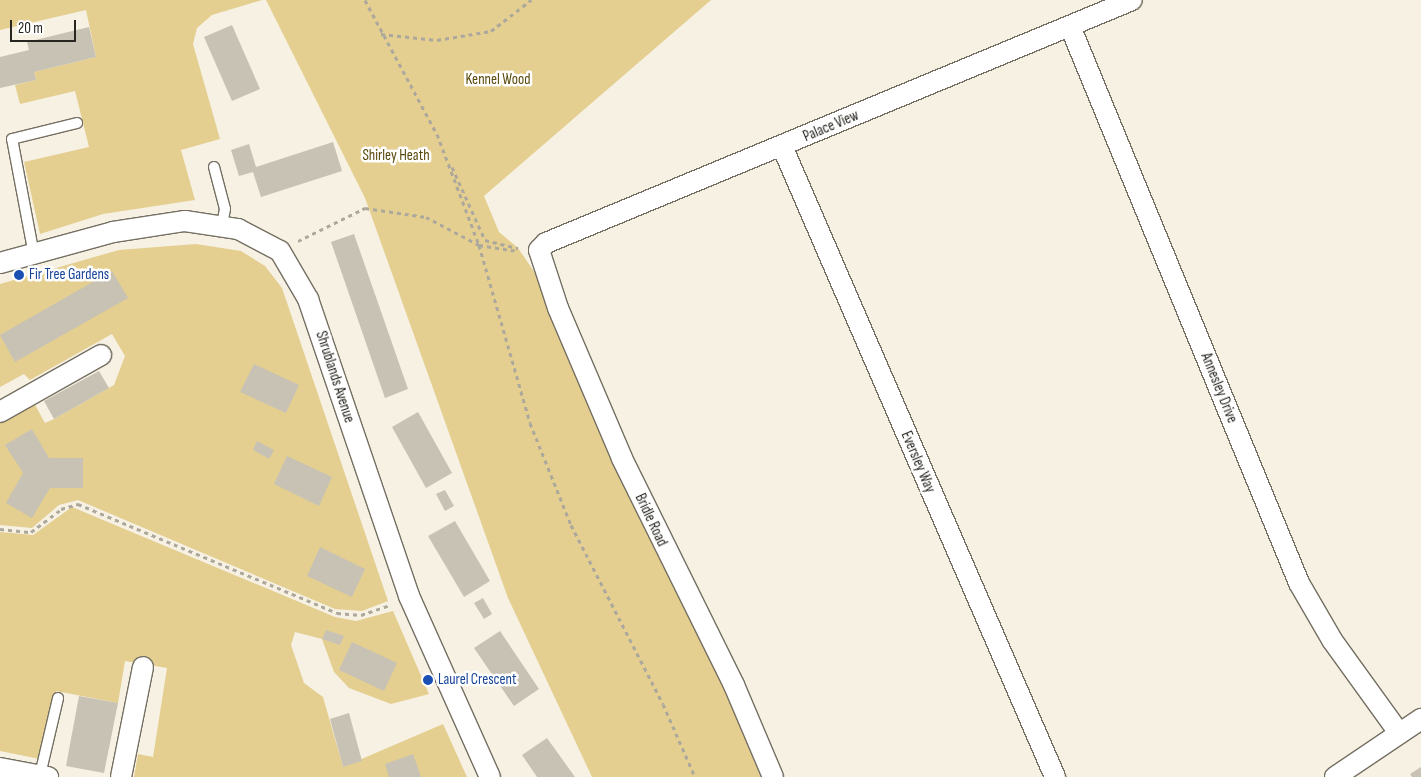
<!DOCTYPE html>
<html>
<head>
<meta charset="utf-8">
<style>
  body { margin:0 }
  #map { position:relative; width:1421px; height:777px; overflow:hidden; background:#f6f1e2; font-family:"Sofia Sans Condensed",sans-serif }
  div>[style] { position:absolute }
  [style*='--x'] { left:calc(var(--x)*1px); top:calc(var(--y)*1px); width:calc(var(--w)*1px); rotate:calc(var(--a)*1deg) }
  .green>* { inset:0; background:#e4cf91 }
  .building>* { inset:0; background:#c7c2b4 }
  .path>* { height:3px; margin-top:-1.5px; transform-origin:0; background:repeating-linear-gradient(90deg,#aca89c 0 4px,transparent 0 8px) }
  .roads { filter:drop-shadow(1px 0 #746f62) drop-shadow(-1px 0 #746f62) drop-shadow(0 1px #746f62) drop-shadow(0 -1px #746f62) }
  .service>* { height:10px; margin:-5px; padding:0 5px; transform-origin:5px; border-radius:5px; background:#fff }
  .minor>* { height:20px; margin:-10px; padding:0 10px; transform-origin:10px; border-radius:10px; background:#fff }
  .dots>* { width:14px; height:14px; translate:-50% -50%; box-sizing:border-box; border:2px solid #fff; border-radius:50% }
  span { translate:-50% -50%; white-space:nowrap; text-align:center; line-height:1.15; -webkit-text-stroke:5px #fff; paint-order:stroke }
  .park-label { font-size:15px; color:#59480b }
  .street-label { font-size:15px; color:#282620 }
  .transit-label { font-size:15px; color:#164399 }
  .left { translate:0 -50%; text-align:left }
  .scale { position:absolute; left:10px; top:20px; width:66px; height:22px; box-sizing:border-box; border:2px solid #282620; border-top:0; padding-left:6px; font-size:15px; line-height:18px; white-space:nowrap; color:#282620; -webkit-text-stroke:4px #fff; paint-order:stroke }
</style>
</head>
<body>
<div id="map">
  <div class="green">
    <div style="clip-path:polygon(0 0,262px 0,212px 15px,197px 28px,193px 44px,220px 139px,181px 150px,195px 200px,103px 214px,40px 234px,24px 162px,89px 147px,75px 91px,20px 104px,15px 85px,36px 80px,34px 72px,96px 57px,86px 10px,0 30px)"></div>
    <div style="clip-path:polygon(266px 0,711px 0,484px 196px,499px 232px,518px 248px,535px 273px,608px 452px,726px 693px,761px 777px,592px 777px,508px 598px,365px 198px)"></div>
    <div style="clip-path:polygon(196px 244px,241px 251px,265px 266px,282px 288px,388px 601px,362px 611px,335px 609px,78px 500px,59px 505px,32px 528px,0 525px,0 420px,34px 403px,45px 423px,54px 419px,114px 385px,125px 356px,112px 334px,30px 380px,24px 374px,0 387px,0 284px,119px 250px)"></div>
    <div style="clip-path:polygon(72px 507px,335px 617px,356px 621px,393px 611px,429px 694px,391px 704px,349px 688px,334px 672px,322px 639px,295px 632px,291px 645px,304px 683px,323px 697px,343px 767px,443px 724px,467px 777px,134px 777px,138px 754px,153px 757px,167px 668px,125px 661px,118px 703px,56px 691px,40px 759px,0 751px,0 532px,33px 535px)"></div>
  </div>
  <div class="building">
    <div style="clip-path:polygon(232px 25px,260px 89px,232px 101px,204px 37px)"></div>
    <div style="clip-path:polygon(89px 27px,96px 57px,34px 72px,36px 80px,0 88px,0 57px,29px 50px,27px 42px)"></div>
    <div style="clip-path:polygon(333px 142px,342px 171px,261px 197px,253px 172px,239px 176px,231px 150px,249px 144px,256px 167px)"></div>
    <div style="clip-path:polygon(354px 234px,408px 389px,385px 398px,331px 242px)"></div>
    <div style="clip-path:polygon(112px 271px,128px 298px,15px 362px,0 335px)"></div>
    <div style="clip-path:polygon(254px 364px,299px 385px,286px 413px,240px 392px)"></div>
    <div style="clip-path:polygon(99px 371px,109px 388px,54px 419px,44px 401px)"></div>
    <div style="clip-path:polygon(418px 412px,452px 473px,426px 488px,392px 427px)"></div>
    <div style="clip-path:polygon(32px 429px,49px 458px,83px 458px,83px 488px,50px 488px,32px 518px,6px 503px,23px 473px,5px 445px)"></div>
    <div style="clip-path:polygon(257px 441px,274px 450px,269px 459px,253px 450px)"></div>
    <div style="clip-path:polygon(287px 456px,332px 477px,319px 506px,274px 484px)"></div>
    <div style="clip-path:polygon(445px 490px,454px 506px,445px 511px,436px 494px)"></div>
    <div style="clip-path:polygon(455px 521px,490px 581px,464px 597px,428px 536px)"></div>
    <div style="clip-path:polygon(320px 547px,365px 569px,352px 597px,307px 576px)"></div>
    <div style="clip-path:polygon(483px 598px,492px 614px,484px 619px,474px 603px)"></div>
    <div style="clip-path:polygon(326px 630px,344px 636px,340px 645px,322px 639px)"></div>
    <div style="clip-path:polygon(500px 631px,539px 689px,514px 706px,474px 648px)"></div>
    <div style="clip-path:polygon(352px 642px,397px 663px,384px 691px,339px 670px)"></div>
    <div style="clip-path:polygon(79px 696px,118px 703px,104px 773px,66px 766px)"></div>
    <div style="clip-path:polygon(349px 713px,362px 761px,343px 767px,330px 719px)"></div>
    <div style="clip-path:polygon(547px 738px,575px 777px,537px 777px,522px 755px)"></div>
    <div style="clip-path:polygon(413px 754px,421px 777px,389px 777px,385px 764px)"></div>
    <div style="clip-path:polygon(1421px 767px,1421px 777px,1412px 777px,1410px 774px)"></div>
  </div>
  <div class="path">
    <div style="--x:365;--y:0;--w:152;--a:61.8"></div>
    <div style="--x:437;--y:134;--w:119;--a:69.3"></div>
    <div style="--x:479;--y:245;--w:185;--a:74"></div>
    <div style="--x:530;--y:423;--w:110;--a:68.1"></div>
    <div style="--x:571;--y:525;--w:201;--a:62.8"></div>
    <div style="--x:663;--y:704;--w:80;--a:66.3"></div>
    <div style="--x:381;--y:34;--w:56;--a:6.1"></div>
    <div style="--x:437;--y:40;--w:55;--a:-9.5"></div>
    <div style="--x:491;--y:31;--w:51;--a:-37.8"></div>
    <div style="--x:452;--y:167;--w:80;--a:65.7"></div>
    <div style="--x:485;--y:240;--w:34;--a:14"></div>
    <div style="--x:298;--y:241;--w:75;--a:-26.2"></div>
    <div style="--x:365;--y:208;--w:62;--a:8.4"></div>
    <div style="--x:426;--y:217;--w:60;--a:27.8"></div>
    <div style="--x:479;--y:245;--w:39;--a:9"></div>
    <div style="--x:0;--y:529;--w:31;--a:6"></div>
    <div style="--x:31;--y:532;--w:38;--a:-37"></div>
    <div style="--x:61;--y:509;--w:18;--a:-16"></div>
    <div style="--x:78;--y:504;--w:281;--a:22.8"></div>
    <div style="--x:337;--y:613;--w:24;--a:5"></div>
    <div style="--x:361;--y:615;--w:31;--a:-19"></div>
  </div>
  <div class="roads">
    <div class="service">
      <div style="--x:214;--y:167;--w:43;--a:75.3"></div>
      <div style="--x:225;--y:209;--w:16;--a:101"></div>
      <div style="--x:34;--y:255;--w:118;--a:-100.7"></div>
      <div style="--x:12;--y:139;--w:67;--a:-13.8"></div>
      <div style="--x:40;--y:775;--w:79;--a:-76.8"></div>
    </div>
    <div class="minor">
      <div style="--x:1070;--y:26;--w:602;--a:67.65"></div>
      <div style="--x:1299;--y:583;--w:66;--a:59.9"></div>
      <div style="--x:1332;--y:640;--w:115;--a:54.2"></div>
      <div style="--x:782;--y:146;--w:688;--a:66.6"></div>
      <div style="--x:0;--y:263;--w:117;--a:-15.3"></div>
      <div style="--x:113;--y:232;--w:73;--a:-8.7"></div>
      <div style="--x:185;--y:221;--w:54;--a:8.6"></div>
      <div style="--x:238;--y:229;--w:47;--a:27.6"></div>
      <div style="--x:280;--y:251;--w:56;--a:59.7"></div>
      <div style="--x:308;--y:299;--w:314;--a:71.2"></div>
      <div style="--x:409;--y:596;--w:198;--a:65.9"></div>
      <div style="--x:0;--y:412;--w:116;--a:-29.4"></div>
      <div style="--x:0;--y:768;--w:49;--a:10.6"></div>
      <div style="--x:121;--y:777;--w:112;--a:-78.7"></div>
      <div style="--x:773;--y:777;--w:100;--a:-113"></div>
      <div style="--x:734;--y:685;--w:253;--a:-116.3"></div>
      <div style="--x:622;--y:458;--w:163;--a:-113.1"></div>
      <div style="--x:558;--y:308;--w:61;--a:-108.1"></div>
      <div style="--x:539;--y:250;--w:10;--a:-45"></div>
      <div style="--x:546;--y:243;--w:634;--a:-22.52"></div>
      <div style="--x:1335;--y:777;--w:104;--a:-34"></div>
    </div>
  </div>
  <div class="dots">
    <div style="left:19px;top:275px;background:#1a4fb4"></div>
    <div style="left:428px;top:680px;background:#1a4fb4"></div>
  </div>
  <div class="park-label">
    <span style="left:498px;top:80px">Kennel Wood</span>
    <span style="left:396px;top:156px">Shirley Heath</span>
  </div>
  <div class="street-label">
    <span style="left:831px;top:126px;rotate:-23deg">Palace View</span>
    <span style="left:335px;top:377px;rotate:72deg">Shrublands Avenue</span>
    <span style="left:1219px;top:388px;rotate:68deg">Annesley Drive</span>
    <span style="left:918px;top:462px;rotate:67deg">Eversley Way</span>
    <span style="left:651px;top:520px;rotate:65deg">Bridle Road</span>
  </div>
  <div class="transit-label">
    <span class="left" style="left:29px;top:275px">Fir Tree Gardens</span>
    <span class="left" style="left:438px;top:680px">Laurel Crescent</span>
  </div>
  <div class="scale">20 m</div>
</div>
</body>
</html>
